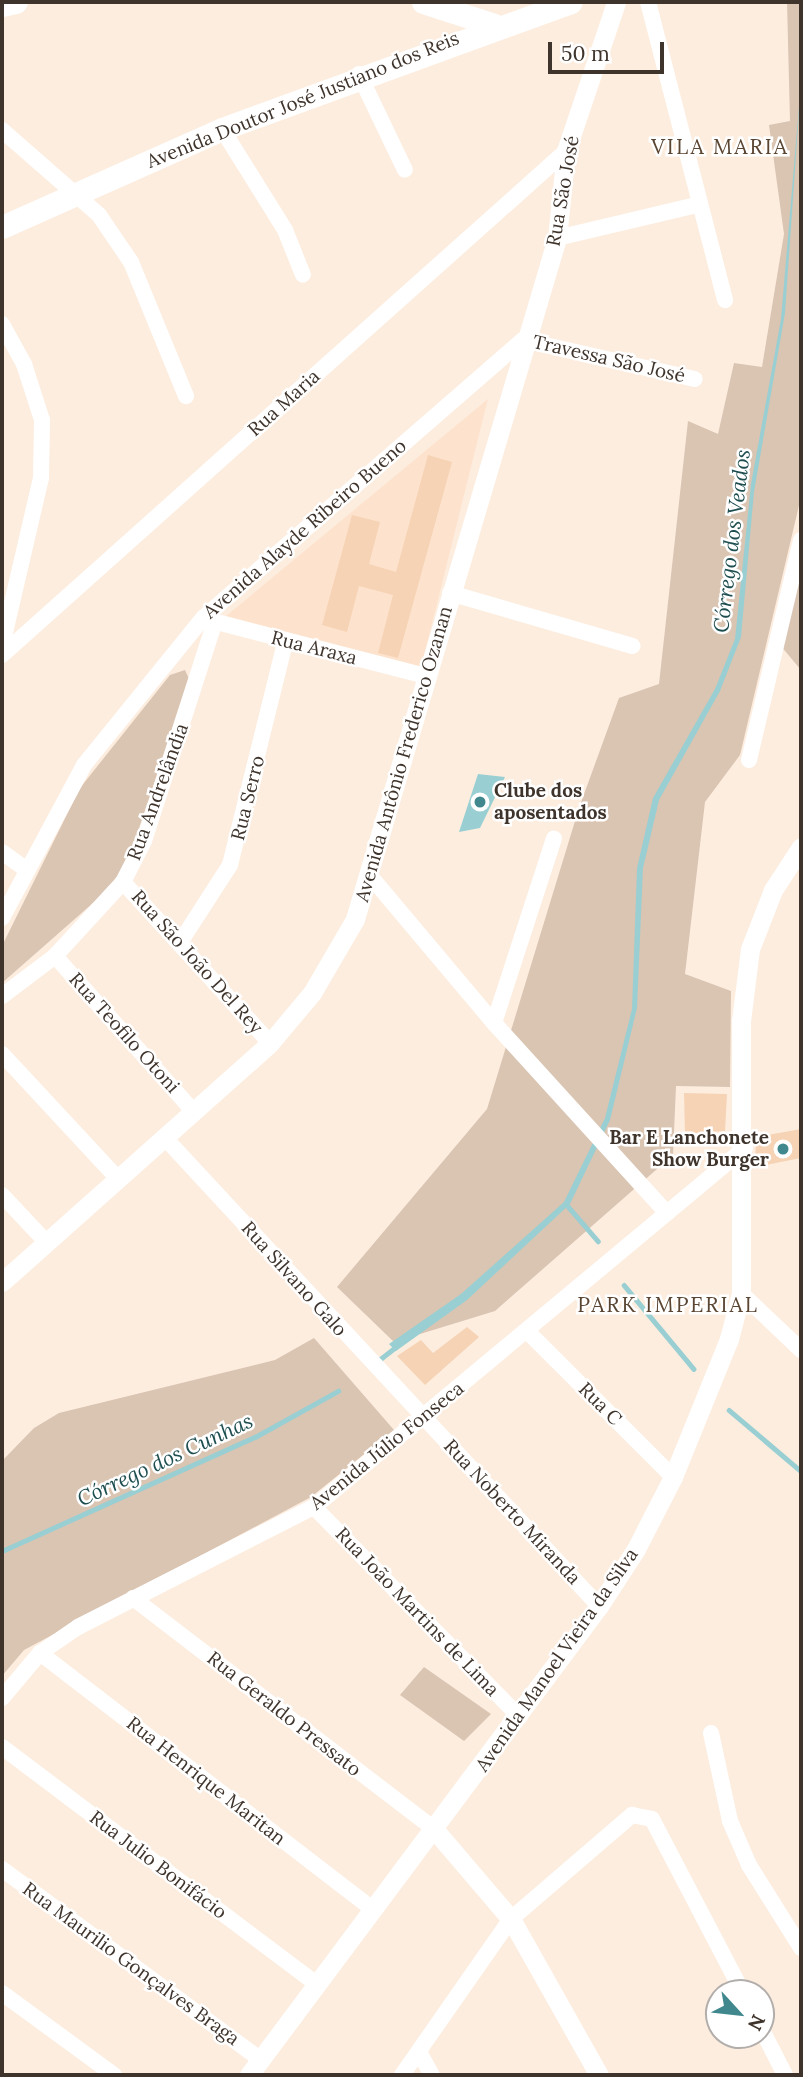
<!DOCTYPE html>
<html>
<head>
<meta charset="utf-8">
<style>
  body { margin:0 }
  #map { position:relative; width:803px; height:2077px; overflow:hidden; background:#fdeddf; font-family:Lora,serif }
  div>[style] { position:absolute }
  [style*='--x'] { left:calc(var(--x)*1px); top:calc(var(--y)*1px); width:calc(var(--w)*1px); rotate:calc(var(--a)*1deg) }
  .built>* { inset:0; background:#fde3cd }
  .green>* { inset:0; background:#dac4b2 }
  .water>* { inset:0; background:#99cfd2 }
  .stream>* { height:4.5px; margin:-2.25px; padding:0 2.25px; transform-origin:2.25px; border-radius:2.25px; background:#99cfd2 }
  .building>* { inset:0; background:#f6d3b5 }
  .minor>* { height:16px; margin:-8px; padding:0 8px; transform-origin:8px; border-radius:8px; background:#fff }
  .tertiary>* { height:19px; margin:-9.5px; padding:0 9.5px; transform-origin:9.5px; border-radius:9.5px; background:#fff }
  .secondary>* { height:23px; margin:-11.5px; padding:0 11.5px; transform-origin:11.5px; border-radius:11.5px; background:#fff }
  .dots>* { width:19px; height:19px; translate:-50% -50%; box-sizing:border-box; border:4px solid #fff; border-radius:50% }
  span { translate:-50% -50%; white-space:nowrap; text-align:center; line-height:1.15; -webkit-text-stroke:5px #fff; paint-order:stroke }
  .street-label { font-size:19px; color:#3f342c }
  .poi-label { font-size:19px; color:#3f342c; font-weight:700 }
  .left { translate:0 -50%; text-align:left }
  .right { translate:-100% -50%; text-align:right }
  .neighbourhood-label { font-size:21px; color:#5a4532; letter-spacing:2px }
  .water-label { font-size:21px; color:#1e4e50; font-style:italic }
  .frame { position:absolute; inset:0; border:4px solid #3f342c; pointer-events:none }
  .north { position:absolute; left:705px; top:1979px; width:70px; height:70px; box-sizing:border-box; background:#fff; border:2px solid #b2aeab; border-radius:50%; rotate:117deg; font-size:19px; font-weight:700; line-height:28px; text-align:center; color:#3f342c }
  .north::after { content:''; display:block; margin:auto; width:24px; height:32px; background:#40888d; clip-path:polygon(50% 0,100% 100%,50% 72%,0 100%) }
  .scale { position:absolute; left:548px; top:42px; width:116px; height:32px; box-sizing:border-box; border:4px solid #3f342c; border-top:0; padding-left:9px; font-size:21px; line-height:24px; white-space:nowrap; color:#3f342c; -webkit-text-stroke:5px #fff; paint-order:stroke }
</style>
</head>
<body>
<div id="map">
  <div class="built">
    <div style="clip-path:polygon(488px 399px,421px 668px,226px 616px)"></div>
  </div>
  <div class="green">
    <div style="clip-path:polygon(787px 2px,801px 2px,801px 497px,740px 755px,705px 802px,685px 974px,731px 991px,730px 1087px,676px 1086px,673px 1155px,495px 1311px,394px 1342px,337px 1287px,487px 1109px,579px 808px,619px 698px,659px 684px,688px 421px,718px 434px,734px 363px,762px 367px,784px 234px,769px 125px,790px 121px)"></div>
    <div style="clip-path:polygon(801px 571px,801px 670px,780px 645px)"></div>
    <div style="clip-path:polygon(185px 670px,189px 679px,127px 864px,110px 888px,2px 983px,2px 946px,80px 788px,170px 675px)"></div>
    <div style="clip-path:polygon(314px 1338px,394px 1430px,311px 1497px,24px 1650px,2px 1676px,2px 1461px,34px 1428px,59px 1413px,275px 1360px)"></div>
    <div style="clip-path:polygon(424px 1667px,491px 1714px,464px 1741px,400px 1695px)"></div>
  </div>
  <div class="water">
    <div style="clip-path:polygon(801px 83px,785px 313px,754px 492px,741px 637px,720px 691px,659px 800px,643px 868px,637px 1008px,610px 1120px,570px 1204px,467px 1300px,396px 1351px,389px 1344px,461px 1294px,564px 1202px,605px 1118px,632px 1009px,637px 868px,653px 798px,715px 689px,735px 639px,751px 484px,781px 319px)"></div>
    <div style="clip-path:polygon(478px 774px,505px 777px,480px 828px,459px 832px)"></div>
  </div>
  <div class="stream">
    <div style="--x:566;--y:1204;--w:49;--a:49.1"></div>
    <div style="--x:624;--y:1285;--w:109;--a:50.2"></div>
    <div style="--x:379;--y:1360;--w:23;--a:-38"></div>
    <div style="--x:729;--y:1410;--w:94;--a:40.3"></div>
    <div style="--x:2;--y:1551;--w:277;--a:-24.3"></div>
    <div style="--x:255;--y:1437;--w:95;--a:-29"></div>
  </div>
  <div class="building">
    <div style="clip-path:polygon(428px 455px,452px 462px,398px 658px,378px 653px,393px 595px,359px 586px,347px 632px,322px 625px,352px 515px,380px 522px,369px 564px,396px 572px)"></div>
    <div style="clip-path:polygon(684px 1093px,727px 1094px,725px 1131px,685px 1134px)"></div>
    <div style="clip-path:polygon(801px 1129px,801px 1158px,755px 1167px,756px 1137px)"></div>
    <div style="clip-path:polygon(467px 1327px,479px 1337px,425px 1385px,397px 1356px,421px 1340px,433px 1353px)"></div>
  </div>
  <div class="minor">
    <div style="--x:648;--y:2;--w:308;--a:75.5"></div>
    <div style="--x:359;--y:74;--w:106;--a:64.4"></div>
    <div style="--x:222;--y:129;--w:119;--a:58"></div>
    <div style="--x:285;--y:230;--w:48;--a:68.2"></div>
    <div style="--x:2;--y:130;--w:129;--a:41.2"></div>
    <div style="--x:99;--y:215;--w:57;--a:55.8"></div>
    <div style="--x:131;--y:262;--w:145;--a:67.7"></div>
    <div style="--x:557;--y:238;--w:144;--a:-13.3"></div>
    <div style="--x:2;--y:324;--w:46;--a:61.2"></div>
    <div style="--x:24;--y:364;--w:59;--a:72.2"></div>
    <div style="--x:42;--y:420;--w:58;--a:91"></div>
    <div style="--x:41;--y:478;--w:171;--a:103.1"></div>
    <div style="--x:450;--y:593;--w:190;--a:16.2"></div>
    <div style="--x:205;--y:619;--w:228;--a:14.5"></div>
    <div style="--x:2;--y:655;--w:756;--a:-41.78"></div>
    <div style="--x:749;--y:760;--w:226;--a:-76.7"></div>
    <div style="--x:2;--y:852;--w:29;--a:36"></div>
    <div style="--x:371;--y:877;--w:191;--a:49.9"></div>
    <div style="--x:494;--y:1023;--w:194;--a:-72"></div>
    <div style="--x:123;--y:882;--w:218;--a:47.6"></div>
    <div style="--x:2;--y:918;--w:174;--a:-61.8"></div>
    <div style="--x:84;--y:765;--w:189;--a:-51"></div>
    <div style="--x:203;--y:618;--w:424;--a:-41"></div>
    <div style="--x:523;--y:340;--w:176;--a:12.8"></div>
    <div style="--x:181;--y:941;--w:90;--a:-57.2"></div>
    <div style="--x:230;--y:865;--w:230;--a:-76.1"></div>
    <div style="--x:55;--y:956;--w:208;--a:48.3"></div>
    <div style="--x:2;--y:996;--w:66;--a:-37"></div>
    <div style="--x:55;--y:956;--w:100;--a:-47.4"></div>
    <div style="--x:123;--y:882;--w:46;--a:-62.9"></div>
    <div style="--x:144;--y:841;--w:231;--a:-72.1"></div>
    <div style="--x:494;--y:1023;--w:257;--a:47.7"></div>
    <div style="--x:2;--y:1054;--w:171;--a:47.1"></div>
    <div style="--x:165;--y:1138;--w:638;--a:47.16"></div>
    <div style="--x:2;--y:1195;--w:66;--a:46.8"></div>
    <div style="--x:741;--y:1293;--w:83;--a:43.5"></div>
    <div style="--x:527;--y:1331;--w:206;--a:45"></div>
    <div style="--x:314;--y:1507;--w:294;--a:45.6"></div>
    <div style="--x:133;--y:1598;--w:379;--a:37.5"></div>
    <div style="--x:40;--y:1653;--w:419;--a:37.6"></div>
    <div style="--x:2;--y:1698;--w:59;--a:-49.8"></div>
    <div style="--x:40;--y:1653;--w:46;--a:-34.4"></div>
    <div style="--x:78;--y:1627;--w:265;--a:-27"></div>
    <div style="--x:314;--y:1507;--w:561;--a:-39.79"></div>
    <div style="--x:711;--y:1733;--w:90;--a:77.8"></div>
    <div style="--x:730;--y:1821;--w:48;--a:66.6"></div>
    <div style="--x:749;--y:1865;--w:98;--a:57.9"></div>
    <div style="--x:2;--y:1747;--w:392;--a:37"></div>
    <div style="--x:2;--y:1869;--w:322;--a:36.4"></div>
    <div style="--x:2;--y:1993;--w:139;--a:36.2"></div>
    <div style="--x:761;--y:2028;--w:53;--a:62.9"></div>
    <div style="--x:419;--y:2052;--w:26;--a:61"></div>
    <div style="--x:402;--y:2075;--w:190;--a:-55.1"></div>
    <div style="--x:511;--y:1919;--w:160;--a:-40.7"></div>
    <div style="--x:632;--y:1815;--w:20;--a:11"></div>
    <div style="--x:652;--y:1819;--w:196;--a:62.4"></div>
  </div>
  <div class="tertiary">
    <div style="--x:2;--y:1282;--w:359;--a:-41.7"></div>
    <div style="--x:270;--y:1043;--w:65;--a:-50"></div>
    <div style="--x:312;--y:993;--w:86;--a:-59.8"></div>
    <div style="--x:355;--y:919;--w:710;--a:-73.48"></div>
    <div style="--x:557;--y:238;--w:87;--a:-84.1"></div>
    <div style="--x:566;--y:151;--w:157;--a:-71.4"></div>
    <div style="--x:434;--y:1829;--w:118;--a:49.5"></div>
    <div style="--x:511;--y:1919;--w:179;--a:60.6"></div>
    <div style="--x:249;--y:2075;--w:585;--a:-53.27"></div>
    <div style="--x:599;--y:1606;--w:68;--a:-57"></div>
    <div style="--x:636;--y:1549;--w:81;--a:-62.8"></div>
    <div style="--x:673;--y:1477;--w:149;--a:-67.9"></div>
    <div style="--x:729;--y:1339;--w:48;--a:-75.4"></div>
    <div style="--x:741;--y:1293;--w:272;--a:-90"></div>
    <div style="--x:741;--y:1021;--w:73;--a:-82.9"></div>
    <div style="--x:750;--y:949;--w:63;--a:-68.7"></div>
    <div style="--x:773;--y:890;--w:51;--a:-56.9"></div>
  </div>
  <div class="secondary">
    <div style="--x:423;--y:2;--w:75;--a:17.9"></div>
    <div style="--x:2;--y:5;--w:14;--a:-12"></div>
    <div style="--x:2;--y:227;--w:241;--a:-24"></div>
    <div style="--x:222;--y:129;--w:371;--a:-20"></div>
  </div>
  <div class="dots">
    <div style="left:480px;top:802px;background:#40888d"></div>
    <div style="left:783px;top:1149px;background:#40888d"></div>
  </div>
  <div class="street-label">
    <span style="left:303px;top:100px;rotate:-22deg">Avenida Doutor José Justiano dos Reis</span>
    <span style="left:563px;top:191px;rotate:-80deg">Rua São José</span>
    <span style="left:609px;top:359px;rotate:13deg">Travessa São José</span>
    <span style="left:284px;top:403px;rotate:-42deg">Rua Maria</span>
    <span style="left:305px;top:529px;rotate:-41deg">Avenida Alayde Ribeiro Bueno</span>
    <span style="left:314px;top:648px;rotate:14deg">Rua Araxa</span>
    <span style="left:404px;top:754px;rotate:-74deg">Avenida Antônio Frederico Ozanan</span>
    <span style="left:158px;top:792px;rotate:-70deg">Rua Andrelândia</span>
    <span style="left:248px;top:798px;rotate:-76deg">Rua Serro</span>
    <span style="left:197px;top:962px;rotate:48deg">Rua São João Del Rey</span>
    <span style="left:124px;top:1033px;rotate:48deg">Rua Teofilo Otoni</span>
    <span style="left:294px;top:1279px;rotate:48deg">Rua Silvano Galo</span>
    <span style="left:600px;top:1404px;rotate:45deg">Rua C</span>
    <span style="left:387px;top:1446px;rotate:-39deg">Avenida Júlio Fonseca</span>
    <span style="left:512px;top:1512px;rotate:47deg">Rua Noberto Miranda</span>
    <span style="left:417px;top:1612px;rotate:46deg">Rua João Martins de Lima</span>
    <span style="left:557px;top:1660px;rotate:-55deg">Avenida Manoel Vieira da Silva</span>
    <span style="left:284px;top:1714px;rotate:38deg">Rua Geraldo Pressato</span>
    <span style="left:206px;top:1781px;rotate:38deg">Rua Henrique Maritan</span>
    <span style="left:158px;top:1865px;rotate:37deg">Rua Julio Bonifácio</span>
    <span style="left:131px;top:1964px;rotate:36deg">Rua Maurilio Gonçalves Braga</span>
  </div>
  <div class="poi-label">
    <span class="left" style="left:494px;top:802px">Clube dos<br>aposentados</span>
    <span class="right" style="left:769px;top:1149px">Bar E Lanchonete<br>Show Burger</span>
  </div>
  <div class="neighbourhood-label">
    <span style="left:720px;top:147px">VILA MARIA</span>
    <span style="left:668px;top:1305px">PARK IMPERIAL</span>
  </div>
  <div class="water-label">
    <span style="left:732px;top:541px;rotate:-83deg">Córrego dos Veados</span>
    <span style="left:165px;top:1460px;rotate:-25deg">Córrego dos Cunhas</span>
  </div>
  <div class="frame"></div>
  <div class="north">N</div>
  <div class="scale">50 m</div>
</div>
</body>
</html>
